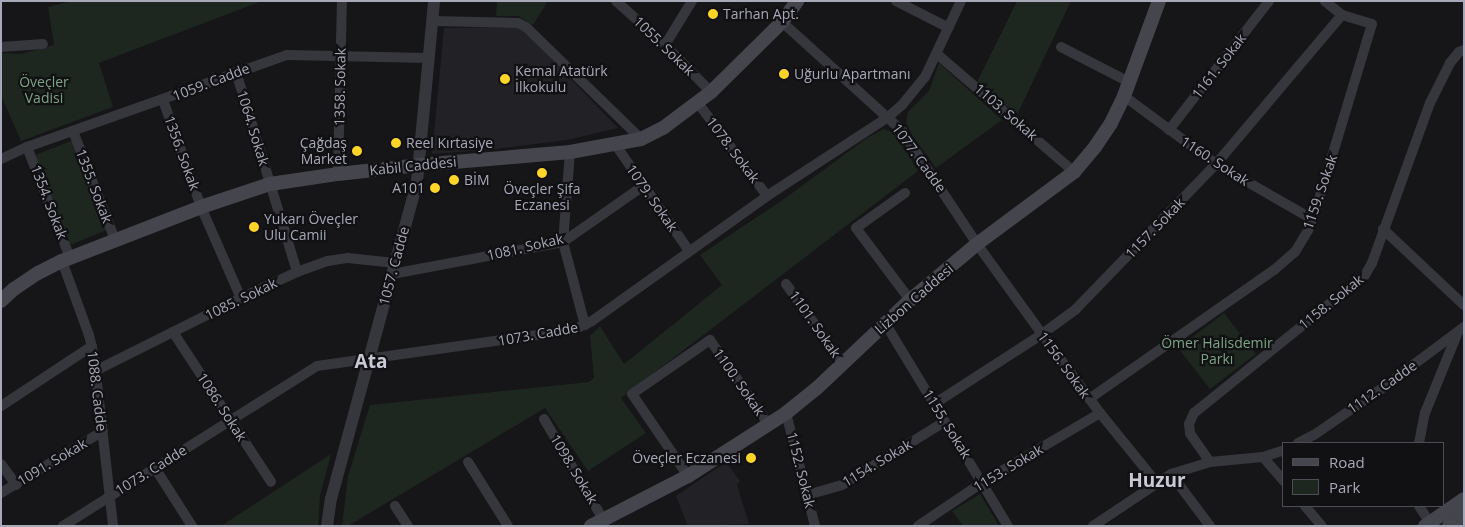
<!DOCTYPE html>
<html>
<head>
<meta charset="utf-8">
<style>
  body { margin:0 }
  #map { position:relative; width:1465px; height:527px; overflow:hidden; background:#161518; font-family:"Open Sans",sans-serif }
  div>[style] { position:absolute }
  [style*='--x'] { left:calc(var(--x)*1px); top:calc(var(--y)*1px); width:calc(var(--w)*1px); rotate:calc(var(--a)*1deg) }
  .built>* { inset:0; background:#222125 }
  .green>* { inset:0; background:#1d261f }
  .minor>* { height:10px; margin:-5px; padding:0 5px; transform-origin:5px; border-radius:5px; background:#36363d }
  .tertiary>* { height:12px; margin:-6px; padding:0 6px; transform-origin:6px; border-radius:6px; background:#36363d }
  .secondary>* { height:14px; margin:-7px; padding:0 7px; transform-origin:7px; border-radius:7px; background:#44454d }
  .dots>* { width:14px; height:14px; translate:-50% -50%; box-sizing:border-box; border:2px solid #111013; border-radius:50% }
  span { translate:-50% -50%; white-space:nowrap; text-align:center; line-height:1.15; -webkit-text-stroke:4.5px #111013; paint-order:stroke }
  .poi-label { font-size:14px; color:#a7a9b8 }
  .left { translate:0 -50%; text-align:left }
  .right { translate:-100% -50%; text-align:right }
  .street-label { font-size:14px; color:#a7a9b8 }
  .park-label { font-size:14px; color:#7ca585 }
  .district-label { font-size:19px; color:#c8c9d4; font-weight:700 }
  .frame { position:absolute; inset:0; border:2px solid #a7a9b8; pointer-events:none }
  .legend { position:absolute; left:1282px; top:442px; width:162px; height:65px; box-sizing:border-box; background:#111013; border:1px solid #4d4d55; margin:0; padding:6px 9px; list-style:none; font-size:15px; color:#a7a9b8 }
  .legend li { display:flex; align-items:center; gap:10px; height:25px }
  .legend b { width:25px; border:1px solid #4d4d55 }
</style>
</head>
<body>
<div id="map">
  <div class="built">
    <div style="clip-path:polygon(517px 27px,524px 30px,618px 128px,567px 140px,496px 149px,432px 154px,444px 28px)"></div>
    <div style="clip-path:polygon(726px 462px,740px 481px,737px 485px,749px 524px,688px 526px,676px 496px)"></div>
  </div>
  <div class="green">
    <div style="clip-path:polygon(72px 1px,262px 1px,99px 63px,113px 107px,21px 141px,1px 95px,1px 53px,21px 54px,54px 45px,48px 7px)"></div>
    <div style="clip-path:polygon(497px 1px,548px 1px,533px 25px,518px 16px,496px 16px)"></div>
    <div style="clip-path:polygon(1017px 1px,1071px 1px,1017px 115px,977px 82px)"></div>
    <div style="clip-path:polygon(939px 63px,1002px 120px,936px 168px,912px 135px,906px 122px,908px 112px,929px 91px)"></div>
    <div style="clip-path:polygon(884px 129px,895px 133px,918px 171px,621px 398px,646px 433px,588px 471px,545px 408px,348px 526px,342px 526px,348px 476px,370px 405px,589px 382px,594px 378px,590px 336px,600px 326px,624px 364px,722px 285px,700px 255px,784px 199px,867px 138px)"></div>
    <div style="clip-path:polygon(76px 139px,109px 229px,70px 245px,35px 155px)"></div>
    <div style="clip-path:polygon(1224px 313px,1256px 354px,1210px 389px,1178px 348px)"></div>
    <div style="clip-path:polygon(331px 454px,320px 496px,318px 526px,221px 526px)"></div>
    <div style="clip-path:polygon(980px 494px,999px 526px,963px 526px,952px 511px)"></div>
  </div>
  <div class="minor">
    <div style="--x:616;--y:1;--w:66;--a:41.9"></div>
    <div style="--x:665;--y:45;--w:66;--a:45.6"></div>
    <div style="--x:896;--y:1;--w:59;--a:27"></div>
    <div style="--x:433;--y:21;--w:85;--a:1.3"></div>
    <div style="--x:518;--y:23;--w:9;--a:27"></div>
    <div style="--x:526;--y:27;--w:161;--a:44.2"></div>
    <div style="--x:782;--y:22;--w:162;--a:42.2"></div>
    <div style="--x:902;--y:131;--w:136;--a:56.4"></div>
    <div style="--x:977;--y:244;--w:111;--a:54.2"></div>
    <div style="--x:1042;--y:334;--w:98;--a:53.7"></div>
    <div style="--x:1100;--y:413;--w:89;--a:50.9"></div>
    <div style="--x:665;--y:45;--w:52;--a:-58.5"></div>
    <div style="--x:1;--y:47;--w:42;--a:-4.1"></div>
    <div style="--x:1061;--y:47;--w:76;--a:27.2"></div>
    <div style="--x:937;--y:54;--w:181;--a:40.7"></div>
    <div style="--x:236;--y:72;--w:209;--a:73"></div>
    <div style="--x:1124;--y:96;--w:114;--a:36.5"></div>
    <div style="--x:1216;--y:164;--w:111;--a:29.8"></div>
    <div style="--x:163;--y:100;--w:114;--a:70.4"></div>
    <div style="--x:201;--y:207;--w:99;--a:66.3"></div>
    <div style="--x:698;--y:103;--w:116;--a:53.4"></div>
    <div style="--x:1169;--y:130;--w:163;--a:-52.2"></div>
    <div style="--x:73;--y:131;--w:117;--a:68.9"></div>
    <div style="--x:615;--y:144;--w:130;--a:55.3"></div>
    <div style="--x:27;--y:147;--w:119;--a:68.8"></div>
    <div style="--x:570;--y:152;--w:90;--a:94.4"></div>
    <div style="--x:563;--y:242;--w:86;--a:75.2"></div>
    <div style="--x:1;--y:159;--w:29;--a:-25"></div>
    <div style="--x:27;--y:147;--w:276;--a:-19.5"></div>
    <div style="--x:287;--y:55;--w:142;--a:1.2"></div>
    <div style="--x:338;--y:174;--w:173;--a:-88.7"></div>
    <div style="--x:905;--y:193;--w:60;--a:144.5"></div>
    <div style="--x:856;--y:228;--w:90;--a:53.1"></div>
    <div style="--x:1383;--y:229;--w:111;--a:43.2"></div>
    <div style="--x:62;--y:261;--w:79;--a:70"></div>
    <div style="--x:89;--y:335;--w:22;--a:77"></div>
    <div style="--x:94;--y:356;--w:171;--a:83.6"></div>
    <div style="--x:392;--y:274;--w:174;--a:-10.6"></div>
    <div style="--x:563;--y:242;--w:98;--a:-35"></div>
    <div style="--x:786;--y:284;--w:98;--a:54.5"></div>
    <div style="--x:885;--y:323;--w:237;--a:58.8"></div>
    <div style="--x:173;--y:332;--w:179;--a:56.8"></div>
    <div style="--x:97;--y:370;--w:161;--a:-26.6"></div>
    <div style="--x:241;--y:298;--w:62;--a:-24.9"></div>
    <div style="--x:297;--y:272;--w:33;--a:-20"></div>
    <div style="--x:328;--y:261;--w:20;--a:-9"></div>
    <div style="--x:348;--y:258;--w:47;--a:6.1"></div>
    <div style="--x:1089;--y:399;--w:226;--a:-34.9"></div>
    <div style="--x:1274;--y:270;--w:28;--a:-41"></div>
    <div style="--x:1295;--y:252;--w:26;--a:-59"></div>
    <div style="--x:1308;--y:230;--w:26;--a:-69"></div>
    <div style="--x:1317;--y:206;--w:190;--a:-73.2"></div>
    <div style="--x:1372;--y:24;--w:31;--a:-163"></div>
    <div style="--x:1342;--y:15;--w:22;--a:-141"></div>
    <div style="--x:934;--y:404;--w:129;--a:-32.9"></div>
    <div style="--x:1042;--y:334;--w:41;--a:-36"></div>
    <div style="--x:1075;--y:310;--w:203;--a:-46"></div>
    <div style="--x:1216;--y:164;--w:195;--a:-49.8"></div>
    <div style="--x:1;--y:406;--w:109;--a:-33.4"></div>
    <div style="--x:786;--y:413;--w:117;--a:75.6"></div>
    <div style="--x:544;--y:419;--w:116;--a:59.5"></div>
    <div style="--x:1298;--y:443;--w:18;--a:-27"></div>
    <div style="--x:1314;--y:435;--w:81;--a:-34.5"></div>
    <div style="--x:1381;--y:389;--w:104;--a:-36.8"></div>
    <div style="--x:1419;--y:443;--w:31;--a:-79"></div>
    <div style="--x:1425;--y:413;--w:85;--a:-67.9"></div>
    <div style="--x:1263;--y:457;--w:32;--a:49"></div>
    <div style="--x:468;--y:462;--w:75;--a:58"></div>
    <div style="--x:1210;--y:462;--w:35;--a:-125"></div>
    <div style="--x:1190;--y:433;--w:9;--a:-96"></div>
    <div style="--x:1189;--y:424;--w:12;--a:-66"></div>
    <div style="--x:1194;--y:413;--w:220;--a:-38.9"></div>
    <div style="--x:1365;--y:275;--w:14;--a:-60"></div>
    <div style="--x:1372;--y:263;--w:170;--a:-70.1"></div>
    <div style="--x:1430;--y:103;--w:45;--a:-63.4"></div>
    <div style="--x:1450;--y:63;--w:14;--a:-51"></div>
    <div style="--x:1459;--y:52;--w:5;--a:-22"></div>
    <div style="--x:1;--y:464;--w:26;--a:54"></div>
    <div style="--x:155;--y:468;--w:69;--a:57.5"></div>
    <div style="--x:1171;--y:474;--w:65;--a:53.1"></div>
    <div style="--x:688;--y:476;--w:99;--a:-124.3"></div>
    <div style="--x:632;--y:394;--w:95;--a:-34.7"></div>
    <div style="--x:710;--y:340;--w:103;--a:55.2"></div>
    <div style="--x:1;--y:493;--w:119;--a:-31.3"></div>
    <div style="--x:807;--y:495;--w:36;--a:-16"></div>
    <div style="--x:842;--y:485;--w:120;--a:-31.7"></div>
    <div style="--x:395;--y:506;--w:24;--a:57"></div>
    <div style="--x:1305;--y:506;--w:26;--a:50"></div>
    <div style="--x:1419;--y:506;--w:20;--a:57"></div>
    <div style="--x:63;--y:526;--w:300;--a:-32.2"></div>
    <div style="--x:317;--y:366;--w:259;--a:-8"></div>
    <div style="--x:573;--y:330;--w:21;--a:-25"></div>
    <div style="--x:592;--y:321;--w:215;--a:-35.5"></div>
    <div style="--x:767;--y:196;--w:145;--a:-33.1"></div>
    <div style="--x:888;--y:117;--w:18;--a:-41"></div>
    <div style="--x:902;--y:105;--w:36;--a:-51"></div>
    <div style="--x:925;--y:77;--w:84;--a:-64.7"></div>
    <div style="--x:918;--y:526;--w:78;--a:-34.1"></div>
    <div style="--x:983;--y:482;--w:136;--a:-30.5"></div>
    <div style="--x:1093;--y:526;--w:94;--a:-33.7"></div>
    <div style="--x:1171;--y:474;--w:41;--a:-17.1"></div>
    <div style="--x:1210;--y:462;--w:53;--a:-5.4"></div>
    <div style="--x:1263;--y:457;--w:22;--a:-18"></div>
  </div>
  <div class="tertiary">
    <div style="--x:327;--y:526;--w:27;--a:-82"></div>
    <div style="--x:331;--y:499;--w:328;--a:-74.8"></div>
    <div style="--x:417;--y:182;--w:182;--a:-84.6"></div>
  </div>
  <div class="secondary">
    <div style="--x:1;--y:301;--w:18;--a:-43"></div>
    <div style="--x:14;--y:289;--w:29;--a:-34"></div>
    <div style="--x:38;--y:273;--w:27;--a:-27"></div>
    <div style="--x:62;--y:261;--w:149;--a:-21.2"></div>
    <div style="--x:201;--y:207;--w:73;--a:-18.4"></div>
    <div style="--x:270;--y:184;--w:69;--a:-8.4"></div>
    <div style="--x:338;--y:174;--w:81;--a:-6.3"></div>
    <div style="--x:419;--y:165;--w:152;--a:-4.9"></div>
    <div style="--x:570;--y:152;--w:72;--a:-10.4"></div>
    <div style="--x:641;--y:139;--w:25;--a:-27"></div>
    <div style="--x:663;--y:128;--w:60;--a:-36.9"></div>
    <div style="--x:711;--y:92;--w:100;--a:-44.6"></div>
    <div style="--x:782;--y:22;--w:26;--a:-54"></div>
    <div style="--x:591;--y:526;--w:109;--a:-27.3"></div>
    <div style="--x:688;--y:476;--w:117;--a:-32.7"></div>
    <div style="--x:786;--y:413;--w:38;--a:-39"></div>
    <div style="--x:816;--y:389;--w:129;--a:-43.4"></div>
    <div style="--x:910;--y:300;--w:87;--a:-39.9"></div>
    <div style="--x:977;--y:244;--w:121;--a:-36.6"></div>
    <div style="--x:1074;--y:172;--w:33;--a:-50"></div>
    <div style="--x:1095;--y:147;--w:29;--a:-56"></div>
    <div style="--x:1111;--y:123;--w:30;--a:-64"></div>
    <div style="--x:1124;--y:96;--w:101;--a:-69.8"></div>
    <div style="--x:1425;--y:526;--w:47;--a:-34.7"></div>
    <div style="--x:1449;--y:526;--w:19;--a:-36"></div>
  </div>
  <div class="dots">
    <div style="left:713px;top:14px;background:#fdd428"></div>
    <div style="left:784px;top:74px;background:#fdd428"></div>
    <div style="left:505px;top:79px;background:#fdd428"></div>
    <div style="left:396px;top:143px;background:#fdd428"></div>
    <div style="left:357px;top:151px;background:#fdd428"></div>
    <div style="left:542px;top:173px;background:#fdd428"></div>
    <div style="left:454px;top:180px;background:#fdd428"></div>
    <div style="left:435px;top:188px;background:#fdd428"></div>
    <div style="left:254px;top:227px;background:#fdd428"></div>
    <div style="left:751px;top:458px;background:#fdd428"></div>
  </div>
  <div class="poi-label">
    <span class="left" style="left:723px;top:14px">Tarhan Apt.</span>
    <span class="left" style="left:515px;top:79px">Kemal Atatürk<br>İlkokulu</span>
    <span class="left" style="left:794px;top:74px">Uğurlu Apartmanı</span>
    <span class="right" style="left:347px;top:151px">Çağdaş<br>Market</span>
    <span class="left" style="left:406px;top:143px">Reel Kırtasiye</span>
    <span class="left" style="left:464px;top:180px">BİM</span>
    <span class="right" style="left:425px;top:188px">A101</span>
    <span style="left:542px;top:197px">Öveçler Şifa<br>Eczanesi</span>
    <span class="left" style="left:264px;top:227px">Yukarı Öveçler<br>Ulu Camii</span>
    <span class="right" style="left:741px;top:458px">Öveçler Eczanesi</span>
  </div>
  <div class="street-label">
    <span style="left:664px;top:46px;rotate:44deg">1055. Sokak</span>
    <span style="left:1219px;top:66px;rotate:-52deg">1161. Sokak</span>
    <span style="left:211px;top:82px;rotate:-21deg">1059. Cadde</span>
    <span style="left:340px;top:87px;rotate:-89deg">1358. Sokak</span>
    <span style="left:1006px;top:112px;rotate:41deg">1103. Sokak</span>
    <span style="left:253px;top:128px;rotate:73deg">1064. Sokak</span>
    <span style="left:733px;top:150px;rotate:53deg">1078. Sokak</span>
    <span style="left:182px;top:153px;rotate:70deg">1356. Sokak</span>
    <span style="left:919px;top:158px;rotate:54deg">1077. Cadde</span>
    <span style="left:1215px;top:161px;rotate:33deg">1160. Sokak</span>
    <span style="left:413px;top:166px;rotate:-6deg">Kabil Caddesi</span>
    <span style="left:94px;top:186px;rotate:69deg">1355. Sokak</span>
    <span style="left:1320px;top:192px;rotate:-71deg">1159. Sokak</span>
    <span style="left:652px;top:198px;rotate:55deg">1079. Sokak</span>
    <span style="left:49px;top:202px;rotate:69deg">1354. Sokak</span>
    <span style="left:1155px;top:228px;rotate:-46deg">1157. Sokak</span>
    <span style="left:525px;top:247px;rotate:-13deg">1081. Sokak</span>
    <span style="left:394px;top:266px;rotate:-75deg">1057. Cadde</span>
    <span style="left:241px;top:299px;rotate:-26deg">1085. Sokak</span>
    <span style="left:914px;top:299px;rotate:-41deg">Lizbon Caddesi</span>
    <span style="left:1331px;top:302px;rotate:-39deg">1158. Sokak</span>
    <span style="left:815px;top:324px;rotate:55deg">1101. Sokak</span>
    <span style="left:538px;top:334px;rotate:-10deg">1073. Cadde</span>
    <span style="left:1064px;top:365px;rotate:54deg">1156. Sokak</span>
    <span style="left:739px;top:382px;rotate:55deg">1100. Sokak</span>
    <span style="left:1382px;top:387px;rotate:-35deg">1112. Cadde</span>
    <span style="left:97px;top:391px;rotate:83deg">1088. Cadde</span>
    <span style="left:222px;top:407px;rotate:57deg">1086. Sokak</span>
    <span style="left:947px;top:424px;rotate:58deg">1155. Sokak</span>
    <span style="left:52px;top:462px;rotate:-31deg">1091. Sokak</span>
    <span style="left:877px;top:463px;rotate:-31deg">1154. Sokak</span>
    <span style="left:1008px;top:468px;rotate:-31deg">1153. Sokak</span>
    <span style="left:574px;top:469px;rotate:59deg">1098. Sokak</span>
    <span style="left:151px;top:470px;rotate:-32deg">1073. Cadde</span>
    <span style="left:801px;top:470px;rotate:76deg">1152. Sokak</span>
  </div>
  <div class="park-label">
    <span style="left:44px;top:90px">Öveçler<br>Vadisi</span>
    <span style="left:1217px;top:351px">Ömer Halisdemir<br>Parkı</span>
  </div>
  <div class="district-label">
    <span style="left:371px;top:362px">Ata</span>
    <span style="left:1157px;top:481px">Huzur</span>
  </div>
  <div class="frame"></div>
  <ul class="legend">
  <li><b style="height:6px;background:#44454d"></b>Road</li>
  <li><b style="height:14px;background:#1d261f"></b>Park</li>
  </ul>
</div>
</body>
</html>
